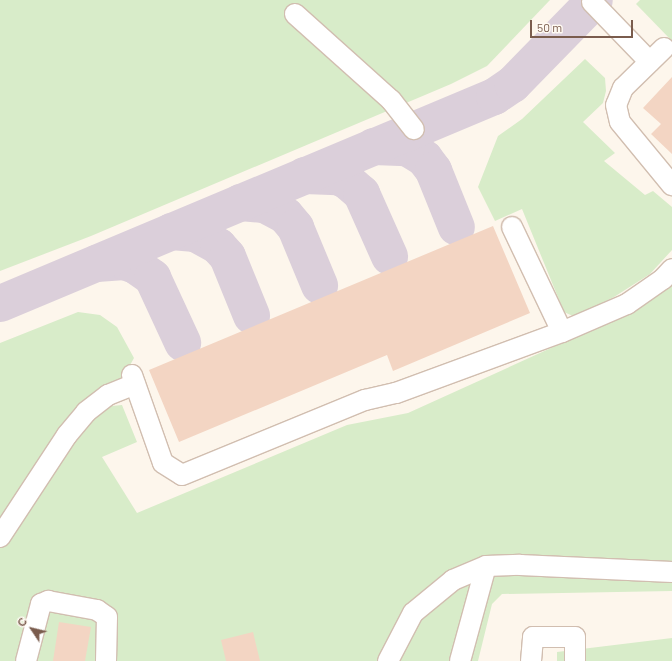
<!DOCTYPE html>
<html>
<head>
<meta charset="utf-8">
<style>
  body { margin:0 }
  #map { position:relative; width:672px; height:661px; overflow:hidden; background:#fdf6ec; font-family:Barlow,sans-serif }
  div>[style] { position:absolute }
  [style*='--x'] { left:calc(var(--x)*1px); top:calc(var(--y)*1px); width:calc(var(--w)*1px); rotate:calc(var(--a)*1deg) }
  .green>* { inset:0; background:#d8ecc9 }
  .taxiway>* { height:37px; margin:-18.5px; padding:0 18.5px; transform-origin:18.5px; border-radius:18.5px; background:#dbcfda }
  .building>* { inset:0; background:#f3d5c3 }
  .roads { filter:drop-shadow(1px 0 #d1beb0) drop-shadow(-1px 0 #d1beb0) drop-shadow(0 1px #d1beb0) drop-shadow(0 -1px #d1beb0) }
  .minor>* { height:20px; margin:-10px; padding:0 10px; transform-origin:10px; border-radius:10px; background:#fff }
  span { translate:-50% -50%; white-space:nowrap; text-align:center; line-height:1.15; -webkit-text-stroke:4px #fffaf3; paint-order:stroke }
  .north { position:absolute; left:12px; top:609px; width:40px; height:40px; -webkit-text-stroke:3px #fffaf3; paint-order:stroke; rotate:305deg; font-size:11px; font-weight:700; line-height:16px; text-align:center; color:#7a5c4d }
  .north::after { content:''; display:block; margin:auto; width:14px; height:18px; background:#7a5c4d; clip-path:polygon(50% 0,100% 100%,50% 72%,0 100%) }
  .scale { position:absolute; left:530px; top:20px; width:103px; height:18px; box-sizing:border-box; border:2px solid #7a5c4d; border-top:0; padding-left:5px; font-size:12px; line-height:14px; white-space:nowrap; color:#7a5c4d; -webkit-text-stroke:3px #fffaf3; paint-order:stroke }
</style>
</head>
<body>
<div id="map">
  <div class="green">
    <div style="clip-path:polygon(0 0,550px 0,487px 66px,451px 84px,91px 236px,0 271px)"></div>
    <div style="clip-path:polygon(640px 0,672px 0,672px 41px,636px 4px)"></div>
    <div style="clip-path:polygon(585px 59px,605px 78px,606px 91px,603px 103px,583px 122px,615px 153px,604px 161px,645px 195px,653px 191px,672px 207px,672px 250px,650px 274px,614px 297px,575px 317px,564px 312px,522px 209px,495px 221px,478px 187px,498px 136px,522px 119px)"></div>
    <div style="clip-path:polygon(672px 284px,672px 591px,502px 594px,492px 604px,478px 661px,0 661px,0 343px,78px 312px,100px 315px,117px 327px,134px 358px,120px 383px,81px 409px,122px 405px,137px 442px,102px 457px,137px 513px,347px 425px,408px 413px,628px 313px)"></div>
    <div style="clip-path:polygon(672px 638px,672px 661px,557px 661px,557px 652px)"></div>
  </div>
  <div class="taxiway">
    <div style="--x:373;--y:146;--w:33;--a:2"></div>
    <div style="--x:406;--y:147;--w:21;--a:31"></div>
    <div style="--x:424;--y:158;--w:15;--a:53"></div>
    <div style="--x:433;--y:170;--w:61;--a:68"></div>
    <div style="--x:304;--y:175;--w:33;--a:2"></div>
    <div style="--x:337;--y:176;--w:10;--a:24"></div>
    <div style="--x:346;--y:180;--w:20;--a:41"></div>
    <div style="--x:361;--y:193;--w:69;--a:66"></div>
    <div style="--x:240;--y:202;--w:24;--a:5"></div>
    <div style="--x:264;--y:204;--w:24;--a:28"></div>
    <div style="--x:285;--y:215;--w:16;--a:50"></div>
    <div style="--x:295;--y:227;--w:63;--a:67.5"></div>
    <div style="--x:171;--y:231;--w:24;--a:5"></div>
    <div style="--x:195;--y:233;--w:26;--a:29"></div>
    <div style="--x:218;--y:246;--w:13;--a:48"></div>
    <div style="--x:227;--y:256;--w:64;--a:67.9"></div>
    <div style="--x:96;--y:263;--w:28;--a:-4"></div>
    <div style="--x:124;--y:261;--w:12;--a:20"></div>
    <div style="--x:135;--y:265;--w:21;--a:35"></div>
    <div style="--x:152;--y:277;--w:72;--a:65.2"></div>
    <div style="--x:0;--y:303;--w:536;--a:-22.74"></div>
    <div style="--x:494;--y:96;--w:22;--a:-34"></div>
    <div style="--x:512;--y:84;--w:117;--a:-45.7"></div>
  </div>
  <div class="building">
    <div style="clip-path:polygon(672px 77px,672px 154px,651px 134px,661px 124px,643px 108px)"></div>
    <div style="clip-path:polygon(493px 226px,530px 313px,393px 371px,387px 355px,179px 442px,149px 370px)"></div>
    <div style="clip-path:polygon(59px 622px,91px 627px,85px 661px,53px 661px)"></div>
    <div style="clip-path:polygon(253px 632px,260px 661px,226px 661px,221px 640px)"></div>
  </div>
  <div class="roads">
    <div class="minor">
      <div style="--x:592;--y:2;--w:83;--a:46"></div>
      <div style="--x:295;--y:14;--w:129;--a:41.9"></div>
      <div style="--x:391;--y:100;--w:37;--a:52"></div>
      <div style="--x:664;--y:48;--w:57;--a:135.7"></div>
      <div style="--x:623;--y:88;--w:18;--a:112"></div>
      <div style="--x:616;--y:105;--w:17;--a:77"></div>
      <div style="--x:620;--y:122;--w:82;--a:50.5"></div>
      <div style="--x:512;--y:227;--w:116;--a:64.5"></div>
      <div style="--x:132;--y:375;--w:93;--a:70.6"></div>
      <div style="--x:163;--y:463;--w:22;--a:32"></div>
      <div style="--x:182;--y:475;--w:198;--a:-22.3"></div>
      <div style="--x:365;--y:400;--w:32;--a:-13"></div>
      <div style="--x:396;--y:393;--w:177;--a:-20.2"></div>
      <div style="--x:562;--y:332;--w:71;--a:-23.3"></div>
      <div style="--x:627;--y:304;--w:44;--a:-34.8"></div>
      <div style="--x:663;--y:279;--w:13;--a:-48"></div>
      <div style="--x:0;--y:537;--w:122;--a:-56.7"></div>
      <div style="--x:67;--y:435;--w:30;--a:-50"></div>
      <div style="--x:86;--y:412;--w:28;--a:-38"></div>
      <div style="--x:108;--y:395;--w:29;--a:-22"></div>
      <div style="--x:26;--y:661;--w:59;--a:-75.3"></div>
      <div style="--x:41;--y:604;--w:8;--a:-23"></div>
      <div style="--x:48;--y:601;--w:50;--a:10.4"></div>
      <div style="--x:97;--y:610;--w:12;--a:35"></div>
      <div style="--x:107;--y:617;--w:44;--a:91.3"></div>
      <div style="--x:388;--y:661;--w:54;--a:-62.5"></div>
      <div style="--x:413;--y:613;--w:52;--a:-39.5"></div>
      <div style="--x:453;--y:580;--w:36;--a:-23"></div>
      <div style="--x:486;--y:566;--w:34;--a:-2"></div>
      <div style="--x:520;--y:565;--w:152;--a:2.6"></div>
      <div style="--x:460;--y:661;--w:98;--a:-74.7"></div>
      <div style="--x:531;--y:661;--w:24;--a:-85"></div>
      <div style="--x:533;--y:637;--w:42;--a:0"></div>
      <div style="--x:575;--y:637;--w:24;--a:90"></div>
    </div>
  </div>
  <div class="north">С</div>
  <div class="scale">50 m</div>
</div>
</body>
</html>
